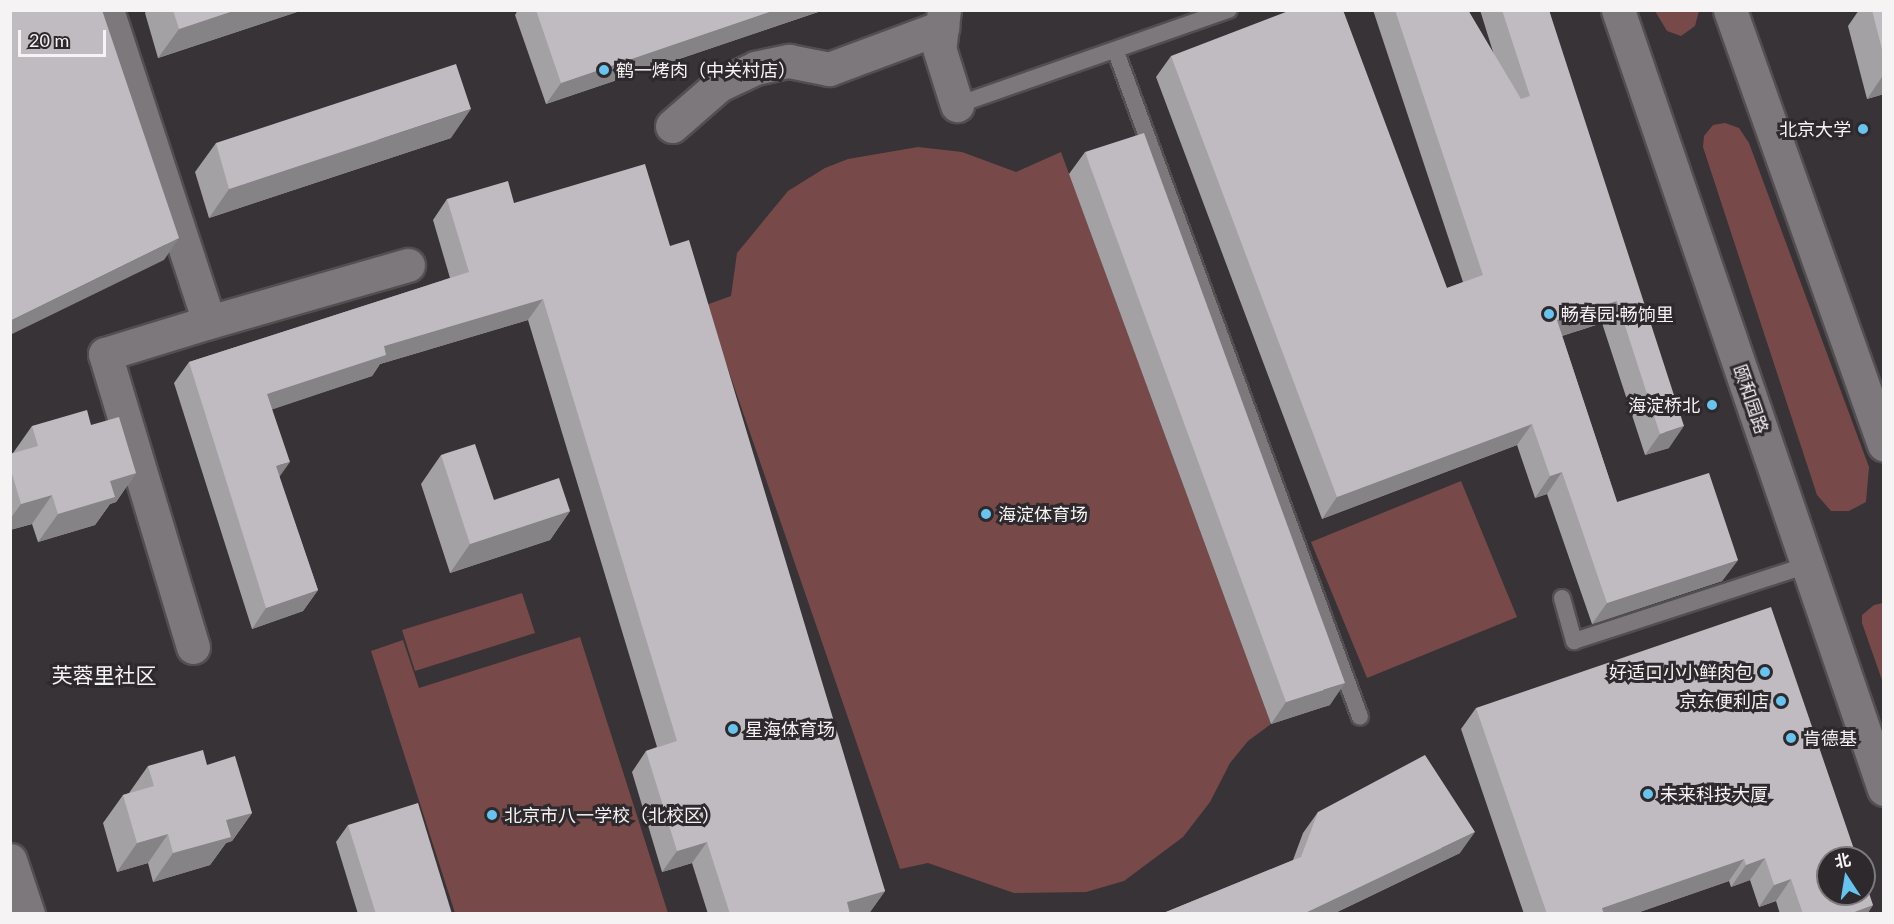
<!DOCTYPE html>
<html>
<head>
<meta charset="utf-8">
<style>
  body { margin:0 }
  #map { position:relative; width:1894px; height:924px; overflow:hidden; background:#373336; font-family:Lato,"Noto Sans SC",sans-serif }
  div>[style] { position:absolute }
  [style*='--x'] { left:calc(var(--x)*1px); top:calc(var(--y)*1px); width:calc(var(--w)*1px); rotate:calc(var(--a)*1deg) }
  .green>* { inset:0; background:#774a49 }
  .roads { filter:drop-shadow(2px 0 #534f51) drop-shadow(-2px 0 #534f51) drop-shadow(0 2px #534f51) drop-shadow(0 -2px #534f51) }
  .lane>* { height:16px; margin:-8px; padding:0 8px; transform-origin:8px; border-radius:8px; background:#7d787b }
  .street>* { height:33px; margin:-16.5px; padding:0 16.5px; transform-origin:16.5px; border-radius:16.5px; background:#7d787b }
  .secondary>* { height:33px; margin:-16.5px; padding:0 16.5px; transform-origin:16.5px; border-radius:16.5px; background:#7d787b }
  .wall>* { inset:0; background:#a4a1a5 }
  .shaded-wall>* { inset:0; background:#868386 }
  .building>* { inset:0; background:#bfbbc0 }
  .dots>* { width:16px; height:16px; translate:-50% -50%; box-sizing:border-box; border:3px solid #2d292c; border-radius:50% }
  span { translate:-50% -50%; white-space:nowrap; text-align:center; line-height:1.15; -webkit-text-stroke:6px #2d292c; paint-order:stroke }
  .poi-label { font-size:18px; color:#f6f3f5 }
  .left { translate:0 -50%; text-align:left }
  .right { translate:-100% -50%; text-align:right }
  .street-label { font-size:18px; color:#f6f3f5 }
  .quarter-label { font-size:21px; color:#f6f3f5 }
  .frame { position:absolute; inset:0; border:12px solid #f6f3f5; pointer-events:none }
  .north { position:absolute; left:1816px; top:846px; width:60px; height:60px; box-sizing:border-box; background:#2d292c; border:2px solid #7d7a7c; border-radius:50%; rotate:348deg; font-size:16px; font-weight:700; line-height:24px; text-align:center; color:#f6f3f5 }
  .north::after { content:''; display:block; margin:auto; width:21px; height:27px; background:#67c4ef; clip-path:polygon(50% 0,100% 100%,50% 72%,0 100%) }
  .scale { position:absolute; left:18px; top:30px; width:88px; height:27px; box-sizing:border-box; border:3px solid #f6f3f5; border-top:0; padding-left:8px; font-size:18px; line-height:21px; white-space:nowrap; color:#f6f3f5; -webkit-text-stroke:4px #2d292c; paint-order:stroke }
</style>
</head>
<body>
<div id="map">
  <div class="green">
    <div style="clip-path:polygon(1655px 11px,1655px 10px,1699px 11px,1695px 26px,1681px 36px,1667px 31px)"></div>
    <div style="clip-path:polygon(1725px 123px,1739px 128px,1749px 143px,1869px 467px,1866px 502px,1849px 511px,1831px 511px,1817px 495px,1703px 147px,1704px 136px,1713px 125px)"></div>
    <div style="clip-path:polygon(918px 147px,962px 152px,1016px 172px,1061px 152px,1271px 724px,1248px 741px,1230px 763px,1210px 802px,1183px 837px,1124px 881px,1086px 892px,1014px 893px,928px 863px,900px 869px,706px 305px,731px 296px,737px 253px,788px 191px,825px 168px,848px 159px)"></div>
    <div style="clip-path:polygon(1461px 481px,1517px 617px,1367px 678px,1311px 542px)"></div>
    <div style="clip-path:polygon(522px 593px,535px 633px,415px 671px,402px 630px)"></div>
    <div style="clip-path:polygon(1883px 603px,1884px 603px,1883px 683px,1862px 623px,1862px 615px,1874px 605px)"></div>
    <div style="clip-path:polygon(580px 637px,668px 913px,455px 913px,371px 651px,403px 640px,419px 688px)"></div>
  </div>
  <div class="roads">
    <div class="lane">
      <div style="--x:1116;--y:52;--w:708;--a:69.85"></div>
      <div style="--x:957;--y:105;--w:288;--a:-19.3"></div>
      <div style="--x:1562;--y:598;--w:45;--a:74.4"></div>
      <div style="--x:1574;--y:641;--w:246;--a:-18"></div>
    </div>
    <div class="street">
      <div style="--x:107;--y:10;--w:328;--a:71.9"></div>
      <div style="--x:209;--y:322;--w:207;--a:-16"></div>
      <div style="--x:944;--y:10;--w:38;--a:97"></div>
      <div style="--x:939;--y:48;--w:60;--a:72.5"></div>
      <div style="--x:672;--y:126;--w:62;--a:-41.1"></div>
      <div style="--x:719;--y:85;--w:40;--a:-25"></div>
      <div style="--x:755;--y:68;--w:35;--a:-12"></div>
      <div style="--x:789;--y:61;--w:41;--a:11.3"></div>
      <div style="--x:829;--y:69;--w:121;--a:-20.4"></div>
      <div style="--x:193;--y:647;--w:306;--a:-106.7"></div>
      <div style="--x:105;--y:354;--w:109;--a:-17.1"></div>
      <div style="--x:10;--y:860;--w:57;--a:71.6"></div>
    </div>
    <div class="secondary">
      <div style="--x:1618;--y:10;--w:823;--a:71.15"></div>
      <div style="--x:1730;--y:10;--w:461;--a:70.5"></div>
    </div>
  </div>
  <div class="wall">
    <div style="clip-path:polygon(147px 10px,303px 10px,158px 58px,145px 13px)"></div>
    <div style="clip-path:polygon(518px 10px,824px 10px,546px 104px,515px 15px)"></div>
    <div style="clip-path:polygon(1373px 10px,1468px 10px,1494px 55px,1480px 10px,1549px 10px,1669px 448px,1645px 455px,1602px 323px,1562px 336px,1617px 502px,1738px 560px,1722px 581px,1592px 624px,1547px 494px,1535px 498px,1517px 445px,1322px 519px,1156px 77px,1171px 56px,1447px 288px,1463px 282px)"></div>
    <div style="clip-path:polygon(1859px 10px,1884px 10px,1884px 94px,1867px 99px,1848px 26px)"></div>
    <div style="clip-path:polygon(451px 138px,209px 218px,195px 172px,216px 143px)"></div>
    <div style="clip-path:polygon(1085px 152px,1330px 705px,1271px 724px,1069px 174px)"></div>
    <div style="clip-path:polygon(447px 199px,514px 203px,670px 246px,885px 891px,870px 912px,865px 914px,708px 914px,692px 863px,662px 872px,632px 772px,646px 751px,657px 747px,528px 320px,380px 364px,372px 376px,272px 409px,279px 477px,318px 590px,303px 611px,252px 629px,174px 383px,189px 362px,450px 278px,433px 220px)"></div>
    <div style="clip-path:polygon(91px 425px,136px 473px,116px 502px,110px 504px,95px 525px,38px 542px,32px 524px,10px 530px,10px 454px,13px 453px,32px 426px)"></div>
    <div style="clip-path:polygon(441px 455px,494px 500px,570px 511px,550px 540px,450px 573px,421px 484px)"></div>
    <div style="clip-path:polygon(1476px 708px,1873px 905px,1867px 914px,1780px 914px,1776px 901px,1759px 907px,1750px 880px,1731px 887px,1729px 881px,1634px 914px,1524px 914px,1461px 729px)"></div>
    <div style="clip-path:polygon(207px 765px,252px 813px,232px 841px,226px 843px,210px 865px,153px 882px,148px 863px,117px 872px,103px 823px,123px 795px,129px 793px,148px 766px)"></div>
    <div style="clip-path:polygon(1318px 812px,1460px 853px,1333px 914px,1161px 914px,1293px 860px,1303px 833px)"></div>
    <div style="clip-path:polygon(348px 825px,452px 914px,358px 914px,336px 842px)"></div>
  </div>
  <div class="shaded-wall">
    <div style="clip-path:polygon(236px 10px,303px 10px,158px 58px,179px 29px)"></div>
    <div style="clip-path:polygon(775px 10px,824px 10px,546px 104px,561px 83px)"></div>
    <div style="clip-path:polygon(1884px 74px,1884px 94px,1867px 99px)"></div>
    <div style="clip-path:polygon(471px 109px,451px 138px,209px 218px,229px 189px)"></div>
    <div style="clip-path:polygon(179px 238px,164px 260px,10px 335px,10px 321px)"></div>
    <div style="clip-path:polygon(543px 299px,528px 320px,380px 364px,372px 376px,253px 416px,267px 394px,384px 346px)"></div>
    <div style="clip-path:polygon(1617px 301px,1602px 323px,1542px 342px,1557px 320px)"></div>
    <div style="clip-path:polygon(1532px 424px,1517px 445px,1322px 519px,1337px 497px)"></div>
    <div style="clip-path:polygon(1684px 426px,1669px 448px,1645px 455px,1660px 434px)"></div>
    <div style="clip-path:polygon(290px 462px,275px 483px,276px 466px)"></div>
    <div style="clip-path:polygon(1562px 472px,1547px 494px,1535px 498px,1550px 476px)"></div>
    <div style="clip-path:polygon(136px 473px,116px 502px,110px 504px,95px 525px,38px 542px,58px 514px,110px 481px)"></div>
    <div style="clip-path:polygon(52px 495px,32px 524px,10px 530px,10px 519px,21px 504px)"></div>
    <div style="clip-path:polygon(570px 511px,550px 540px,450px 573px,470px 544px)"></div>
    <div style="clip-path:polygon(1738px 560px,1722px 581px,1592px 624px,1607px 603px)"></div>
    <div style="clip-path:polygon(318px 590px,303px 611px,252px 629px,266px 608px)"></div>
    <div style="clip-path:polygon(1345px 683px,1330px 705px,1271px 724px,1286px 702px)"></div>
    <div style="clip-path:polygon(252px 813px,232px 841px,226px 843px,210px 865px,153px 882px,173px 853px,226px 820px)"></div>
    <div style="clip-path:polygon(1475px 832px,1460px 853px,1333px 914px,1303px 914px)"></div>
    <div style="clip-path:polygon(168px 834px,148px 863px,117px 872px,137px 843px)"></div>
    <div style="clip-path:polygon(707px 842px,692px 863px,662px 872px,677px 851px)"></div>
    <div style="clip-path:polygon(1765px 858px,1750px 880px,1731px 887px,1746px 865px)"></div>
    <div style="clip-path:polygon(1744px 859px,1729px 881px,1634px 914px,1598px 914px,1602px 908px)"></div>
    <div style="clip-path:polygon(1791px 879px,1776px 901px,1759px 907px,1774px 885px)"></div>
    <div style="clip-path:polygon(885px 891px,870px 912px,865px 914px,839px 914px,847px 902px)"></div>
    <div style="clip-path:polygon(1873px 905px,1867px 914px,1849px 914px)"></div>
  </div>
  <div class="building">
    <div style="clip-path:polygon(10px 10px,102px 10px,179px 238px,10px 321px)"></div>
    <div style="clip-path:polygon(173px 10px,236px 10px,179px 29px)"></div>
    <div style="clip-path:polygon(536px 10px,775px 10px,561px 83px)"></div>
    <div style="clip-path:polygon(1291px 10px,1343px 10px,1447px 288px,1483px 275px,1395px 10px,1468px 10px,1521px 99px,1530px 96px,1502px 10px,1549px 10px,1684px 426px,1660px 434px,1617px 301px,1557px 320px,1617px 502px,1709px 473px,1738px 560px,1607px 603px,1562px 472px,1550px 476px,1532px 424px,1337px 497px,1171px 56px)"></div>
    <div style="clip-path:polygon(1872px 10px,1884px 10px,1884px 57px)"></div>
    <div style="clip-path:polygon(456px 64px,471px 109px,229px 189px,216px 143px)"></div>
    <div style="clip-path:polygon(1144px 133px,1345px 683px,1286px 702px,1085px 152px)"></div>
    <div style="clip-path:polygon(645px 164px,670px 246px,689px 240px,885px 891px,847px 902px,850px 914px,730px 914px,707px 842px,677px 851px,646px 751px,677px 741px,543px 299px,384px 346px,386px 355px,267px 394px,290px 462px,276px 466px,318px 590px,266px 608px,189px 362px,469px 272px,447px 199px,508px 181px,514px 203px)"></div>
    <div style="clip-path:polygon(87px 410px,91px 425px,119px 417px,136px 473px,110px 481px,115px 497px,58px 514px,52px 495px,21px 504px,10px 467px,10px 454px,38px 446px,32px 426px)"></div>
    <div style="clip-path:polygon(475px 444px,494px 500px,559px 478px,570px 511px,470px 544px,441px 455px)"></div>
    <div style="clip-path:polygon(1771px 607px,1857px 858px,1828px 858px,1828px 894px,1864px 894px,1864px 878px,1873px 905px,1849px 914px,1803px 914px,1791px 879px,1774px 885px,1765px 858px,1746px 865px,1744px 859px,1602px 908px,1604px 914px,1547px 914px,1476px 708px)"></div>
    <div style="clip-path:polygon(203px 750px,207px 765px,235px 756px,252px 813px,226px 820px,231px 837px,173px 853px,168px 834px,137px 843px,123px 795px,154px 786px,148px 766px)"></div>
    <div style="clip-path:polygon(1425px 755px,1475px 832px,1303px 914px,1161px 914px,1301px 857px,1318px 812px)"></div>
    <div style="clip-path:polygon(418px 803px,452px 914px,376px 914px,348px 825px)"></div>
  </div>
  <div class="dots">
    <div style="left:604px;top:70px;background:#67c4ef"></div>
    <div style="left:1863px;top:129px;background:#67c4ef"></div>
    <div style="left:1549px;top:314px;background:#67c4ef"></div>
    <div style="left:1712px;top:405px;background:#67c4ef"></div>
    <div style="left:986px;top:514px;background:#67c4ef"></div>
    <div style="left:1765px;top:672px;background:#67c4ef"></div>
    <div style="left:1781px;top:701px;background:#67c4ef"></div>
    <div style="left:733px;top:729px;background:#67c4ef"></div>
    <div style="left:1791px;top:738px;background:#67c4ef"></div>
    <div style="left:1648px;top:794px;background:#67c4ef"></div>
    <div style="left:492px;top:815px;background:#67c4ef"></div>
  </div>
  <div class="poi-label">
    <span class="left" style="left:616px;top:70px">鹤一烤肉（中关村店）</span>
    <span class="right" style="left:1851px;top:129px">北京大学</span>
    <span class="left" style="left:1561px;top:314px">畅春园·畅饷里</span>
    <span class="right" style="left:1700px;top:405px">海淀桥北</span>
    <span class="left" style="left:998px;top:514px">海淀体育场</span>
    <span class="right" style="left:1753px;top:672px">好适口小小鲜肉包</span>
    <span class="right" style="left:1769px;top:701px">京东便利店</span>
    <span class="left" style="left:745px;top:729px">星海体育场</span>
    <span class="left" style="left:1803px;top:738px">肯德基</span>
    <span class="left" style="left:1660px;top:794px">未来科技大厦</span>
    <span class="left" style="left:504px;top:815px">北京市八一学校（北校区）</span>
  </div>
  <div class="street-label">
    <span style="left:1751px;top:399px;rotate:71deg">颐和园路</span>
  </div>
  <div class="quarter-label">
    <span style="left:104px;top:675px">芙蓉里社区</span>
  </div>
  <div class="frame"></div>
  <div class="north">北</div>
  <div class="scale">20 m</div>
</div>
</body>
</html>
